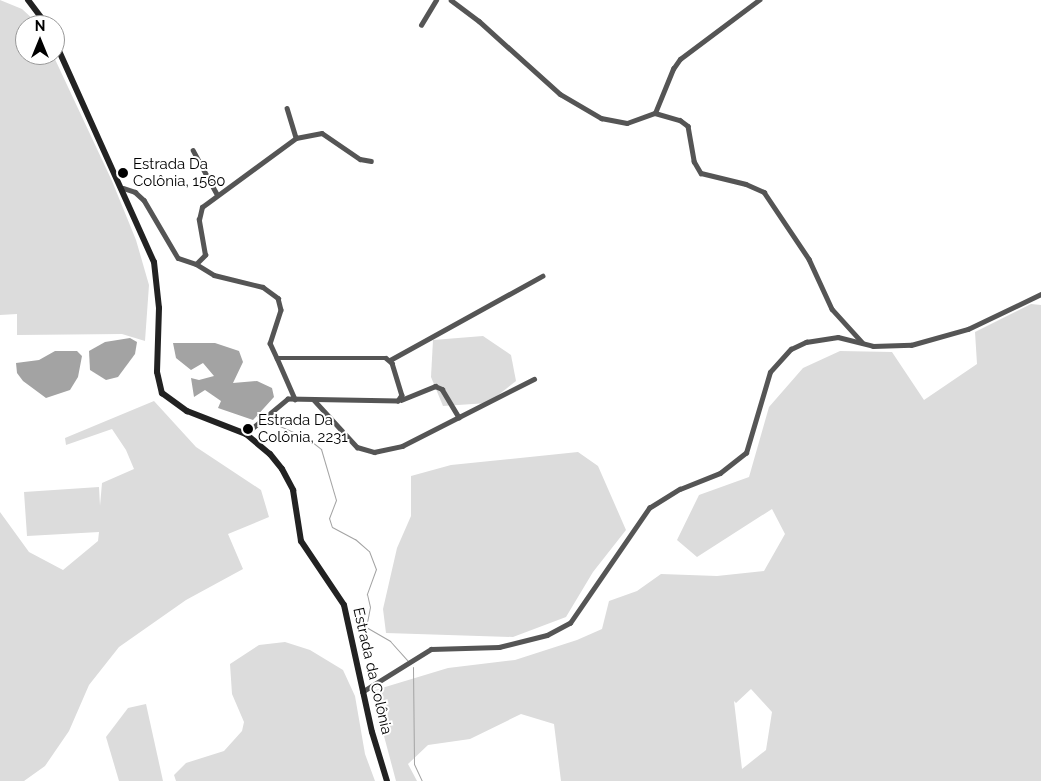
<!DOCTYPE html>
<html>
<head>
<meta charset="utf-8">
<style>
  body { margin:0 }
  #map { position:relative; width:1041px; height:781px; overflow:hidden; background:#fff; font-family:Raleway,sans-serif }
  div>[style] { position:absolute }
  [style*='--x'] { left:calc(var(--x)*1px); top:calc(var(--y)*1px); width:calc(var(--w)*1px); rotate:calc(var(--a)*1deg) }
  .green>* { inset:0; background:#dcdcdc }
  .water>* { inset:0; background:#a3a3a3 }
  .stream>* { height:1px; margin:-0.5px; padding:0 0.5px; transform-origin:0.5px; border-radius:0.5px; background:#a3a3a3 }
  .street>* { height:4.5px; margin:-2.25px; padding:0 2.25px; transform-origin:2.25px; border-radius:2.25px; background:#555 }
  .secondary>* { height:6px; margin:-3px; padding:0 3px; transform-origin:3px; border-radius:3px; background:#222 }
  .dots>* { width:14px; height:14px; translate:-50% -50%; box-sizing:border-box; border:2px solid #fff; border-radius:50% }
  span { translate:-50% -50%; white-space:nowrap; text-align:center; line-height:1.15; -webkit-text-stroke:4px #fff; paint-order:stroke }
  .poi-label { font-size:15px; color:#000 }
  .left { translate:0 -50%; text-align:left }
  .street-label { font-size:15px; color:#000 }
  .north { position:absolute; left:15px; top:15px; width:50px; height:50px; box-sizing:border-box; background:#fff; border:1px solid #999; border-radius:50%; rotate:0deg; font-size:14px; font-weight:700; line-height:20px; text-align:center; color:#000 }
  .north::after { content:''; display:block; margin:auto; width:18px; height:22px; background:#000; clip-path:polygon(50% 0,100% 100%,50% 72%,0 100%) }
</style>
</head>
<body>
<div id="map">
  <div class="green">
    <div style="clip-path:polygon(0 0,22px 9px,34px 20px,37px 25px,25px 25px,25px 55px,53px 55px,112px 181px,136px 240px,149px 285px,145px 341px,122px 334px,17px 335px,17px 314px,0 315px)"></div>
    <div style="clip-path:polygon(evenodd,1031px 304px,1041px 305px,1041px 781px,561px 781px,554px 724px,521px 714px,470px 739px,428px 745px,408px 764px,417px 781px,396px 781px,372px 691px,448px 668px,515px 660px,577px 640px,602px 629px,609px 601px,637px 591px,661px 574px,717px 576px,764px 571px,785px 534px,772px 509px,697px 557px,677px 540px,699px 495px,749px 477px,769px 407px,803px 368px,840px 351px,892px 352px,924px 400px,977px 364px,975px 332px,1031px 304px,751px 689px,772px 712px,766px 750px,742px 769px,734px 701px,736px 703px,751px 689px)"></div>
    <div style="clip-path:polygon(483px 336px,511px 355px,516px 381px,488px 403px,443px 406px,431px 377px,433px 340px)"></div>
    <div style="clip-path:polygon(154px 401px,196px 447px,261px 490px,269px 517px,228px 534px,243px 569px,186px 600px,119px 647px,89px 685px,69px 731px,45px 766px,24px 781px,0 781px,0 512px,29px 552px,63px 570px,98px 541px,99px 532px,27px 536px,24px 492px,99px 487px,100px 506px,102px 483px,134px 469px,126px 450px,112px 429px,66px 445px,65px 438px)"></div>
    <div style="clip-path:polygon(578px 452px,598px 466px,626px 530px,593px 572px,566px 617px,513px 637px,386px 633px,383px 609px,397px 548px,411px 516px,411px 476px,451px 465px)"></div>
    <div style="clip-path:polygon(285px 642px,310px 650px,343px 670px,355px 696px,365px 754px,375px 781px,176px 781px,174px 775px,186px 763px,224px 751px,242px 731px,244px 722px,232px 694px,230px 664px,259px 645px)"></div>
    <div style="clip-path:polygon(146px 704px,163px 781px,119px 781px,106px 737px,128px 708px)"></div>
  </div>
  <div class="water">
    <div style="clip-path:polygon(130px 338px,137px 342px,135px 354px,118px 377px,106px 380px,90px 370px,89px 351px,105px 342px)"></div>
    <div style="clip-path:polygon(173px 343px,215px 343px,239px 351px,243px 362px,233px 383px,257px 381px,272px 388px,274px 397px,253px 420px,218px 408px,221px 401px,205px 390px,194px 397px,191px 378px,199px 380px,214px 376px,203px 363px,191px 370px,176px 358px)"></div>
    <div style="clip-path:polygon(55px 351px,77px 351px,82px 356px,78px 377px,70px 390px,46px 398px,23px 381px,17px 373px,16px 363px,39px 360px)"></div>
  </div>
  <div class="stream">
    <div style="--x:257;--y:416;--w:7;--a:27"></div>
    <div style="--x:266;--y:420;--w:45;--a:23.7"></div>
    <div style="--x:307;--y:438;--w:18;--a:38"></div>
    <div style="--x:321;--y:449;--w:53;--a:73.6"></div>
    <div style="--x:336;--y:500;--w:19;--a:111"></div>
    <div style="--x:329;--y:518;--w:9;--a:72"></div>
    <div style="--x:332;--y:527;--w:26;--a:28"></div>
    <div style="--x:355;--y:539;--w:18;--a:41"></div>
    <div style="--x:369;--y:551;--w:19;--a:69"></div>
    <div style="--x:376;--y:569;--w:27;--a:110"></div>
    <div style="--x:367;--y:594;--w:13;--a:77"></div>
    <div style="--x:370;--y:607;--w:20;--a:101"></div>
    <div style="--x:366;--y:627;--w:28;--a:30"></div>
    <div style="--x:390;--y:641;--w:27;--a:48"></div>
    <div style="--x:413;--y:667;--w:97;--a:89.4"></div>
    <div style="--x:414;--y:764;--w:19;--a:65"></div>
  </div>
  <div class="street">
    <div style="--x:451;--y:0;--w:35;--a:37"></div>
    <div style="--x:479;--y:21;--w:109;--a:42"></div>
    <div style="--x:560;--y:94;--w:48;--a:30.3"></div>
    <div style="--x:601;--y:118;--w:26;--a:11"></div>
    <div style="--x:627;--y:123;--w:30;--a:-20"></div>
    <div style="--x:655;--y:113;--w:48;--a:-67.8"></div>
    <div style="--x:673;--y:69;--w:12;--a:-55"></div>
    <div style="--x:680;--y:59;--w:99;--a:-36.8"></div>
    <div style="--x:421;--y:25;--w:29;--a:-59"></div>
    <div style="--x:287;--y:108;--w:31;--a:73"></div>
    <div style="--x:655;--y:113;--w:26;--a:16"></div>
    <div style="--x:680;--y:120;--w:10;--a:37"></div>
    <div style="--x:688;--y:126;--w:36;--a:80"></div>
    <div style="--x:694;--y:161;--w:14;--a:60"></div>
    <div style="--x:701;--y:173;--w:46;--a:13.7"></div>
    <div style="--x:746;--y:184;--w:20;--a:24"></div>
    <div style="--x:764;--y:192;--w:81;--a:56.1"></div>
    <div style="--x:809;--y:259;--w:55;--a:65.3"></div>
    <div style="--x:832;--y:309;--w:45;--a:47.7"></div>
    <div style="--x:193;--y:150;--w:50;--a:61.4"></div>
    <div style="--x:123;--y:188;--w:13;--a:18"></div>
    <div style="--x:135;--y:192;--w:12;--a:42"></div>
    <div style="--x:144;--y:200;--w:67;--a:59.6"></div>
    <div style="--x:178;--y:258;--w:19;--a:18"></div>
    <div style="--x:196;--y:264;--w:13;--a:-45"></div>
    <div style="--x:205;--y:255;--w:36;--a:-100"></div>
    <div style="--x:199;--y:220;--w:13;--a:-77"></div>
    <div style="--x:202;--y:207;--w:117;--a:-36.3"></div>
    <div style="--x:296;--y:138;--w:26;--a:-11"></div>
    <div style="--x:322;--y:133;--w:46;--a:34.4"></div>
    <div style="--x:360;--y:159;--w:11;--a:10"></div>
    <div style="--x:196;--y:264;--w:21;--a:31"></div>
    <div style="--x:214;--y:275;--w:50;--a:13.8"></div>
    <div style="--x:263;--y:287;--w:19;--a:36"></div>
    <div style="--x:278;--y:298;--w:12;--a:76"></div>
    <div style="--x:281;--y:310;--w:35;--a:108"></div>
    <div style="--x:270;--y:343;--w:17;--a:65"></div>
    <div style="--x:277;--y:358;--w:109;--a:0"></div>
    <div style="--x:386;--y:358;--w:8;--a:40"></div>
    <div style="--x:392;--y:363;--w:34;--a:73"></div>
    <div style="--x:402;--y:395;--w:7;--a:124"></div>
    <div style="--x:398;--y:401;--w:110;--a:-179"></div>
    <div style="--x:288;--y:399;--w:55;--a:140.2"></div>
    <div style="--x:277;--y:358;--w:45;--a:66.3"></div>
    <div style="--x:390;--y:360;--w:174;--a:-28.9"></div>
    <div style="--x:314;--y:400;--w:64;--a:47.5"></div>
    <div style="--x:357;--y:447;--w:18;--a:16"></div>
    <div style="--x:374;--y:452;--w:29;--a:-12"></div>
    <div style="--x:402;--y:446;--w:64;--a:-27"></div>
    <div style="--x:401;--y:400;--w:37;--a:-22"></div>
    <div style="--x:435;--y:386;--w:8;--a:23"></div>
    <div style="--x:442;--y:389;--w:33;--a:59"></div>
    <div style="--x:459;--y:417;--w:84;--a:-26.9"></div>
    <div style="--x:362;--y:692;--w:81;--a:-31.9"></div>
    <div style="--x:431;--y:649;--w:68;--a:-1.7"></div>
    <div style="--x:499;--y:647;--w:49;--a:-14"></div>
    <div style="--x:547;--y:635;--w:26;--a:-28"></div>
    <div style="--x:570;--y:623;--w:140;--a:-55.5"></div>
    <div style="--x:649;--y:508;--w:36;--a:-32"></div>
    <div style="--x:680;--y:489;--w:43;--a:-21.8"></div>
    <div style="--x:720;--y:473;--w:33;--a:-38"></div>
    <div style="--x:746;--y:453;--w:84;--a:-73.5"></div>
    <div style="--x:770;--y:372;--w:31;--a:-48"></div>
    <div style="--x:791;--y:349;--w:17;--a:-25"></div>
    <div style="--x:806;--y:342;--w:32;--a:-9"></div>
    <div style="--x:838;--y:337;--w:36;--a:14"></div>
    <div style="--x:873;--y:346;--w:38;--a:-2"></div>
    <div style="--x:911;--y:345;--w:59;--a:-15.7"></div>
    <div style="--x:968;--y:329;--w:81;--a:-25.6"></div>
  </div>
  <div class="secondary">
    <div style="--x:28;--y:0;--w:31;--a:53"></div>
    <div style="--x:55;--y:42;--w:241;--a:65.8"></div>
    <div style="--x:154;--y:262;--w:46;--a:83.8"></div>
    <div style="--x:159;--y:308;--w:64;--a:91.8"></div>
    <div style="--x:157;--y:372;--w:22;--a:77"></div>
    <div style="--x:162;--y:393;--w:31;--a:36"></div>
    <div style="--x:187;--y:411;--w:63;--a:21.3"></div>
    <div style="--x:246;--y:434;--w:31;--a:40"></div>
    <div style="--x:270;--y:454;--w:19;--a:51"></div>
    <div style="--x:282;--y:469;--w:24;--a:62"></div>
    <div style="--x:293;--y:490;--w:52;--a:81.1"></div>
    <div style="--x:301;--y:541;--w:77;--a:56.1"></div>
    <div style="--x:344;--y:605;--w:130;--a:77.6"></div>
    <div style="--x:372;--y:732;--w:51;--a:73"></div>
  </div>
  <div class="dots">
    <div style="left:123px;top:173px;background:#000"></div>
    <div style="left:248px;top:429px;background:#000"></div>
  </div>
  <div class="poi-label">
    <span class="left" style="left:133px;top:173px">Estrada Da<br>Colônia, 1560</span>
    <span class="left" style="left:258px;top:429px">Estrada Da<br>Colônia, 2231</span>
  </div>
  <div class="street-label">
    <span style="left:372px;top:671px;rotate:77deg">Estrada da Colônia</span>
  </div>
  <div class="north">N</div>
</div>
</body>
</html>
